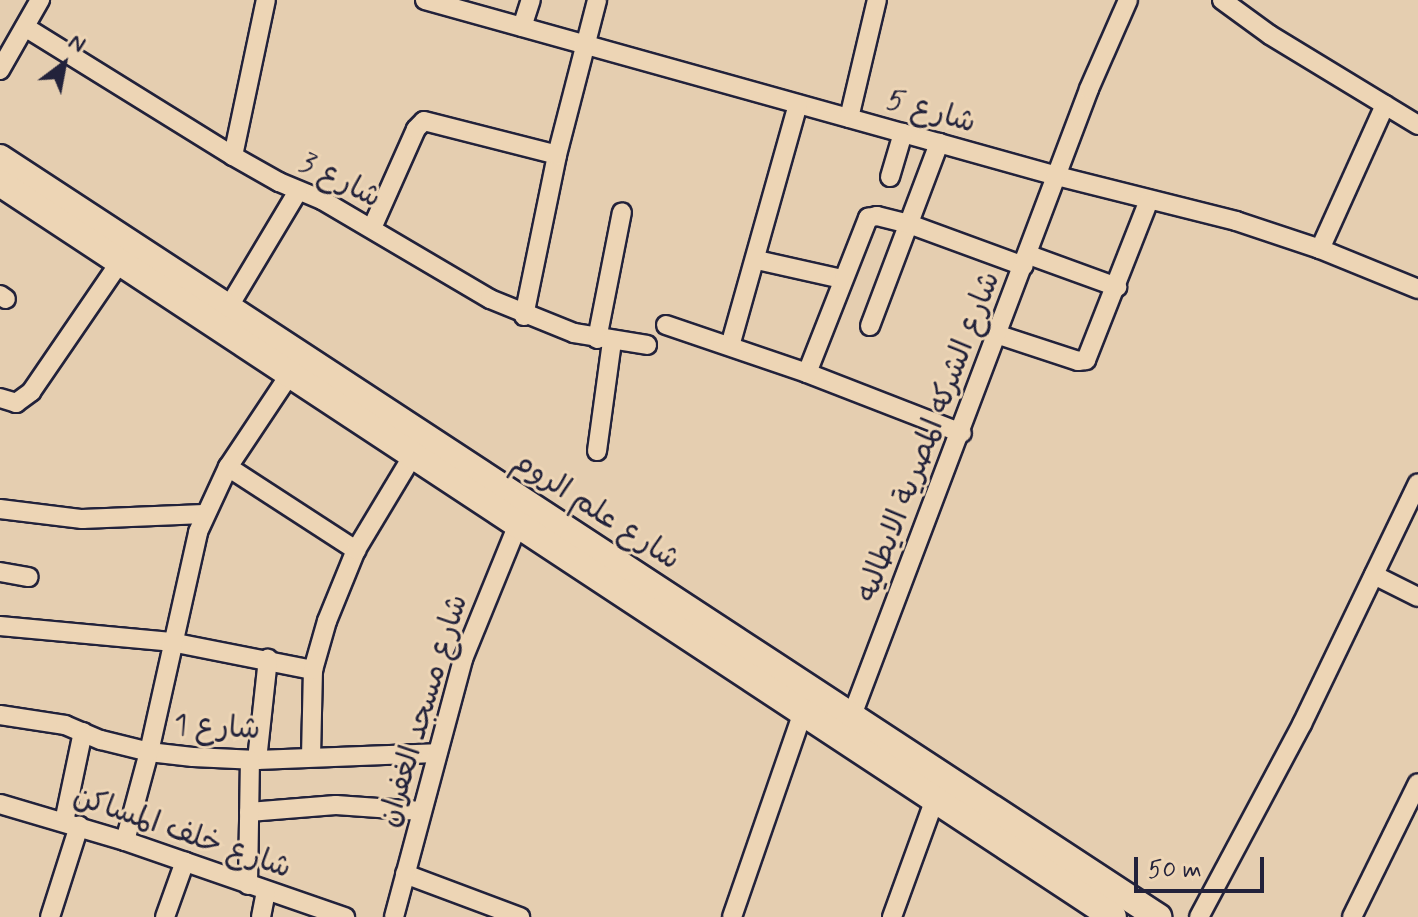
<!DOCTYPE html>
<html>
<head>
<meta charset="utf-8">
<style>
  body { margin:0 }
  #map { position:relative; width:1418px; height:917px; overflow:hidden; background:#e5ceb0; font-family:Mynerve,"Playpen Sans Arabic",sans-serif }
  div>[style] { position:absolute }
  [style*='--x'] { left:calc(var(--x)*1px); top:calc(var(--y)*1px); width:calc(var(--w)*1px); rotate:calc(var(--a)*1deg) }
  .roads { filter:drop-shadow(2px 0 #22223b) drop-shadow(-2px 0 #22223b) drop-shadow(0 2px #22223b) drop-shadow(0 -2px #22223b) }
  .street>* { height:18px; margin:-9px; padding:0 9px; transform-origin:9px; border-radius:9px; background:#edd5b5 }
  .secondary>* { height:26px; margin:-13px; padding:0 13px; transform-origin:13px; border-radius:13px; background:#edd5b5 }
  span { translate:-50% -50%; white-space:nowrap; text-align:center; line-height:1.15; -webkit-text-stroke:6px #edd5b5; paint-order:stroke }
  .street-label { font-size:30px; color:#22223b }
  .north { position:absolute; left:24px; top:24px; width:80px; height:80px; -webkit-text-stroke:6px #edd5b5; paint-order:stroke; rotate:32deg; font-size:22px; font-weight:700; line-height:32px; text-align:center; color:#22223b }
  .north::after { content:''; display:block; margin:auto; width:28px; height:36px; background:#22223b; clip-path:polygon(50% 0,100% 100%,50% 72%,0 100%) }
  .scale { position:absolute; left:1134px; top:857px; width:130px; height:36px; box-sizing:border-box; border:4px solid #22223b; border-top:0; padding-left:10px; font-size:24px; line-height:28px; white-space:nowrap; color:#22223b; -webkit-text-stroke:6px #edd5b5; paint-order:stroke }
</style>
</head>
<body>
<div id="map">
  <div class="roads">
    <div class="street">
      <div style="--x:425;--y:0;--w:656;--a:15.56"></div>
      <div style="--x:1057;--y:176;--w:185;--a:14.1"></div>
      <div style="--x:1236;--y:221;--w:89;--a:18.4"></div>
      <div style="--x:1320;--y:249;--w:106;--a:22.2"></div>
      <div style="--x:1222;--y:0;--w:59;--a:36.1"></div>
      <div style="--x:1270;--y:35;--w:173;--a:31.3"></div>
      <div style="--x:25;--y:27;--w:245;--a:31.8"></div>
      <div style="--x:233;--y:156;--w:53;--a:29.5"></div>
      <div style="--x:279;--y:182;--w:47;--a:22.7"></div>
      <div style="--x:322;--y:200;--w:195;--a:30.5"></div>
      <div style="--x:490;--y:299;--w:91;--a:22"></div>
      <div style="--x:574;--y:333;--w:74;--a:9.3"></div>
      <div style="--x:522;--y:27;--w:28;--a:-72"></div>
      <div style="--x:0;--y:70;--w:81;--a:-60.3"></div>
      <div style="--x:849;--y:118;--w:121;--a:-76.7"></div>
      <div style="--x:233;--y:156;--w:159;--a:-78.1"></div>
      <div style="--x:890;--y:177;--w:46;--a:-73.5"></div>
      <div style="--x:372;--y:228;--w:108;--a:-66"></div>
      <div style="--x:416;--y:129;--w:11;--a:-45"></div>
      <div style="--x:424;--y:121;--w:137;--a:14.3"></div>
      <div style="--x:1320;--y:249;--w:158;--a:-65.7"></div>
      <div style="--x:1029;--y:255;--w:94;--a:20"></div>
      <div style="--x:757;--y:260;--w:87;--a:12.6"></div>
      <div style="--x:0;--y:295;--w:7;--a:34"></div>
      <div style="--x:228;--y:308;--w:136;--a:-59.1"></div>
      <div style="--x:524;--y:316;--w:164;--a:-78.4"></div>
      <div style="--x:557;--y:155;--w:160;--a:-75.5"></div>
      <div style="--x:666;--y:325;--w:149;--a:18.8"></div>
      <div style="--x:807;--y:373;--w:166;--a:21.2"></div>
      <div style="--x:870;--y:326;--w:196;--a:-69.3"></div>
      <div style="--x:999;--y:335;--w:83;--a:18.2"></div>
      <div style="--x:1078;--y:361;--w:8;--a:-7"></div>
      <div style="--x:1086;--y:360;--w:172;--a:-68.5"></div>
      <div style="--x:597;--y:339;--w:129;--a:-78.9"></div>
      <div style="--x:730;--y:346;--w:251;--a:-74.3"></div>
      <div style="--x:807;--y:373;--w:167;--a:-68.5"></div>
      <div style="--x:868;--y:218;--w:9;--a:-13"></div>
      <div style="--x:877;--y:216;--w:33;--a:14"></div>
      <div style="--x:909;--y:224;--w:122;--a:20.1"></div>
      <div style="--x:0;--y:398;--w:17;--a:17"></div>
      <div style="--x:16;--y:403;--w:19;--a:-36"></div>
      <div style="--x:31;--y:392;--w:158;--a:-55.6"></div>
      <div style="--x:597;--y:451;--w:111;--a:-82.2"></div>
      <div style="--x:228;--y:467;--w:153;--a:33"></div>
      <div style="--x:0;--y:509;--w:83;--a:7"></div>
      <div style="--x:82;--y:519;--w:122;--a:-2.3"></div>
      <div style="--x:0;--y:572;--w:29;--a:10"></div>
      <div style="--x:1374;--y:575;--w:49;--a:26.6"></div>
      <div style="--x:0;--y:626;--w:172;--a:5.3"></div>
      <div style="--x:171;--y:642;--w:145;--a:11.2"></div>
      <div style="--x:0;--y:715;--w:66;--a:8.7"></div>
      <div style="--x:65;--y:725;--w:39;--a:23"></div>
      <div style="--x:101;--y:740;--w:49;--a:14"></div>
      <div style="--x:149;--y:752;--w:44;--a:6.5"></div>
      <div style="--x:193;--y:757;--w:64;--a:2.7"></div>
      <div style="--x:257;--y:760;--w:179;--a:-2.2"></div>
      <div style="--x:851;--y:718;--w:673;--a:-69.27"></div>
      <div style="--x:1089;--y:89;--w:97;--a:-66.3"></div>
      <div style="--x:311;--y:757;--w:87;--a:-88.7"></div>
      <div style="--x:313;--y:670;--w:51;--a:-74.1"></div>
      <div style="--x:327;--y:621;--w:77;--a:-67.8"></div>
      <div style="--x:356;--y:550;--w:111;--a:-59"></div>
      <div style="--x:257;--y:760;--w:102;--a:-83.8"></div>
      <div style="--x:0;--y:804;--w:130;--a:16.5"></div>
      <div style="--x:125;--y:841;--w:233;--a:19.1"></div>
      <div style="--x:249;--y:812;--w:87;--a:-4.6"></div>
      <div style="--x:336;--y:805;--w:85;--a:4"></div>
      <div style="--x:64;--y:822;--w:92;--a:-78.1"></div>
      <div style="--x:125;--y:841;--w:92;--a:-74.9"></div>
      <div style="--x:149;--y:752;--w:225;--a:-77.4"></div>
      <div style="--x:198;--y:532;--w:72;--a:-65.2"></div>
      <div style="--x:228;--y:467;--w:112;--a:-56.3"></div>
      <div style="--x:405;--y:874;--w:123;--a:20.5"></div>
      <div style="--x:248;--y:885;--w:125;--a:-89.1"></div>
      <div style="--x:50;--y:917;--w:96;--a:-72.3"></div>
      <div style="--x:165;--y:917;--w:59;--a:-70.3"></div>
      <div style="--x:261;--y:917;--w:26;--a:-79"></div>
      <div style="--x:394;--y:917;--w:267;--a:-75"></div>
      <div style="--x:463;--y:659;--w:146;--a:-67.8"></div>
      <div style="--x:732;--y:917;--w:217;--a:-70.9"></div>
      <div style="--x:892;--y:917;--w:126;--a:-70"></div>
      <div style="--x:1199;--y:917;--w:219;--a:-61.9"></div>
      <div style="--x:1302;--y:724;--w:267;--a:-64.3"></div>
      <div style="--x:1352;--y:917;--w:149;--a:-63.8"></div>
    </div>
    <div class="secondary">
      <div style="--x:0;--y:158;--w:1385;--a:33.24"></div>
      <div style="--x:0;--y:183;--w:1333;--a:33.4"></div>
    </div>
  </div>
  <div class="street-label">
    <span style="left:931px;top:112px;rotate:16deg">شارع 5</span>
    <span style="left:340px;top:181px;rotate:27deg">شارع 3</span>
    <span style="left:929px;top:437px;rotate:-69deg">شارع الشركه المصرية الايطاليه</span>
    <span style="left:596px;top:511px;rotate:33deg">شارع علم الروم</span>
    <span style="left:424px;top:711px;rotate:-73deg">شارع مسجد الغفران</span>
    <span style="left:217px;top:728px;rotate:3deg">شارع 1</span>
    <span style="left:182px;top:833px;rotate:19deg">شارع خلف المساكن</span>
  </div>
  <div class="north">N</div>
  <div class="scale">50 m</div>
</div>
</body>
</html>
